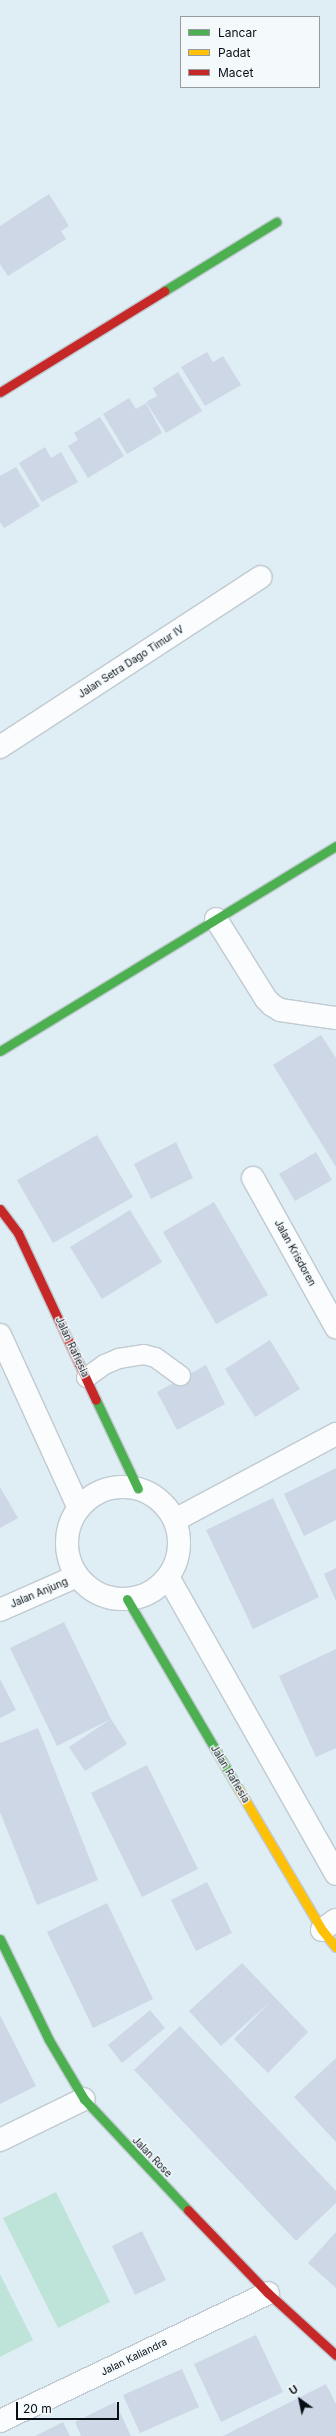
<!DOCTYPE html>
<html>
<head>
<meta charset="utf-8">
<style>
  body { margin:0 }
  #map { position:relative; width:336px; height:2436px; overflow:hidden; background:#dfedf5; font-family:Inter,sans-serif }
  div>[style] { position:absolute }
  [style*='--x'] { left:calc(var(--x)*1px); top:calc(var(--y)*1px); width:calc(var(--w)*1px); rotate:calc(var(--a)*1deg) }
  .green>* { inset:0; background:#bee3d8 }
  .building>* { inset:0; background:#cdd7e6 }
  .roads { filter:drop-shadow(1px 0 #c0cad0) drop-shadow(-1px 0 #c0cad0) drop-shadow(0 1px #c0cad0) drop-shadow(0 -1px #c0cad0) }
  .lane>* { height:19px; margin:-9.5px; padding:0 9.5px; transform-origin:9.5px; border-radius:9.5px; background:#fafcfe }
  .street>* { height:22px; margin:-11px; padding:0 11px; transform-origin:11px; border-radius:11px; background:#fafcfe }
  .street>.ring { margin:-11px; padding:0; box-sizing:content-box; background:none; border:22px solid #fafcfe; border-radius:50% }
  .fast>* { height:9px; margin:-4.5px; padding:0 4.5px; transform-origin:4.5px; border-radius:4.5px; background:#4caf50 }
  .slow>* { height:9px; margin:-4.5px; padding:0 4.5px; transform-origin:4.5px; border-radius:4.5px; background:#ffc107 }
  .jam>* { height:9px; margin:-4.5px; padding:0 4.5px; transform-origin:4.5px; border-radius:4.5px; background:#c62828 }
  span { translate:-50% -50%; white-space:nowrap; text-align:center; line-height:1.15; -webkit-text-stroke:3px #f4f9fc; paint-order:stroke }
  .street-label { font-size:10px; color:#070f14 }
  .legend { position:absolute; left:180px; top:16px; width:140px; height:72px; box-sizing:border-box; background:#f4f9fc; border:1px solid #959b9f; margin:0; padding:5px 7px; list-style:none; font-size:12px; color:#070f14 }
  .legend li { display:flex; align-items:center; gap:8px; height:20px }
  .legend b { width:20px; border:1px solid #959b9f }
  .north { position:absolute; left:280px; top:2380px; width:40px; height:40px; -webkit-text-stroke:3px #f4f9fc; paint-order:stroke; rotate:327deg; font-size:11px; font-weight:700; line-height:16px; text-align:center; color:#070f14 }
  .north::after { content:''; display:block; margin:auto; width:14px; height:18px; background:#070f14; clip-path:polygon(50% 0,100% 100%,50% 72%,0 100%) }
  .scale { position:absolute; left:16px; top:2402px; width:103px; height:18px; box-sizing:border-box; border:2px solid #070f14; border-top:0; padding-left:5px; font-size:12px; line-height:14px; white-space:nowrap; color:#070f14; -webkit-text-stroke:3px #f4f9fc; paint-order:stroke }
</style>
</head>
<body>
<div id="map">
  <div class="green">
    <div style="clip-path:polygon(56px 2192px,110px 2302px,58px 2328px,3px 2218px)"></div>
    <div style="clip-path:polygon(0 2274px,33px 2340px,0 2357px)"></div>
  </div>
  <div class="building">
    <div style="clip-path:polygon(49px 194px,69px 226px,61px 231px,66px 239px,8px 276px,0 264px,0 226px)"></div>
    <div style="clip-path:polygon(207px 352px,213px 362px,223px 356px,241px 385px,205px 406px,181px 367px)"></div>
    <div style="clip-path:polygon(178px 372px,202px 411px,166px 433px,146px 402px,157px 396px,153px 388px)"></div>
    <div style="clip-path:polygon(129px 398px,136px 409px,146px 403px,162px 433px,127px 454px,103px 414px)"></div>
    <div style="clip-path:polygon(100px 417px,124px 456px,88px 478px,68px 446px,78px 440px,74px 433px)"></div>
    <div style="clip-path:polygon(45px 447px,51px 458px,61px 452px,78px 482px,42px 502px,19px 463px)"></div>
    <div style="clip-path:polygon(16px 467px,40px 506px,4px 528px,0 522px,0 476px)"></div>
    <div style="clip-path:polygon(321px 1035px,336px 1058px,336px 1167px,273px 1065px)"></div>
    <div style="clip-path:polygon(97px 1135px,133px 1197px,53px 1243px,17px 1180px)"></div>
    <div style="clip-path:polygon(176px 1142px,193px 1178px,151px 1199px,134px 1164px)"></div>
    <div style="clip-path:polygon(316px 1152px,332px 1180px,295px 1201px,279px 1174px)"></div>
    <div style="clip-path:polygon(214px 1202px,268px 1295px,216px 1324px,163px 1232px)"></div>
    <div style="clip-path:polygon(130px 1210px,162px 1262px,102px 1299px,70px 1247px)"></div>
    <div style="clip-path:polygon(270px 1340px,300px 1389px,255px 1417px,225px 1369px)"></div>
    <div style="clip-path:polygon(206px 1365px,225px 1404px,177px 1430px,157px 1392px)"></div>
    <div style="clip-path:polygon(336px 1468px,336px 1520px,304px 1536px,284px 1494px)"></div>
    <div style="clip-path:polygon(0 1487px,18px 1518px,0 1528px)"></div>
    <div style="clip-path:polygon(273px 1498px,319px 1597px,253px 1629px,206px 1530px)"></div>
    <div style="clip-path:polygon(336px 1568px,336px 1601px,324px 1574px)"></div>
    <div style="clip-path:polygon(64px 1622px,111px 1719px,127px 1744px,85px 1771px,69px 1747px,111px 1719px,57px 1746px,10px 1648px)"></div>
    <div style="clip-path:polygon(336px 1649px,336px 1748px,316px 1757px,279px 1676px)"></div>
    <div style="clip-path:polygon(0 1679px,16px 1710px,0 1718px)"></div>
    <div style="clip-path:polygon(38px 1728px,98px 1880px,37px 1905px,0 1812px,0 1743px)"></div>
    <div style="clip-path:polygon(147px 1765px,198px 1869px,142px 1897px,91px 1793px)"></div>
    <div style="clip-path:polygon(207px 1882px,232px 1933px,196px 1951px,171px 1900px)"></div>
    <div style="clip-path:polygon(107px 1903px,153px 1999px,93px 2028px,47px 1932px)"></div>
    <div style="clip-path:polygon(242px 1963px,308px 2032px,268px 2073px,234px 2039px,270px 2002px,221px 2046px,189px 2011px)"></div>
    <div style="clip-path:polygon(150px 2010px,165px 2028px,122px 2063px,108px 2045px)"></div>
    <div style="clip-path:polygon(0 2015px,36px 2086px,0 2104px)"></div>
    <div style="clip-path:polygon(180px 2026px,336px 2191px,336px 2203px,296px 2241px,134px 2070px)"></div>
    <div style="clip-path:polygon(336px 2058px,336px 2142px,294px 2097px)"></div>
    <div style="clip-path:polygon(142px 2231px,166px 2280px,135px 2295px,112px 2246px)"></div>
    <div style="clip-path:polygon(336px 2232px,336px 2288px,308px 2263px)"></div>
    <div style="clip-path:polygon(256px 2335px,283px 2392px,221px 2422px,194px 2364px)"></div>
    <div style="clip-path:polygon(182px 2369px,199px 2407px,140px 2433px,123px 2395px)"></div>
    <div style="clip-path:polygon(326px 2384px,336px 2404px,336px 2436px,223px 2436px)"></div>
    <div style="clip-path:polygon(115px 2402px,131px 2436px,81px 2436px,75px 2422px)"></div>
    <div style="clip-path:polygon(63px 2422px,70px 2436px,35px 2436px)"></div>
  </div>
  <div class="roads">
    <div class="lane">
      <div style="--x:86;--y:1377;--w:22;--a:-36"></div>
      <div style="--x:104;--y:1364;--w:15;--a:-23"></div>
      <div style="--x:118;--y:1358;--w:25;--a:-9"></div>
      <div style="--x:143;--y:1354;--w:12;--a:14"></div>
      <div style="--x:155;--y:1357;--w:31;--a:36"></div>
    </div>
    <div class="street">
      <div style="--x:0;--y:747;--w:311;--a:-33.1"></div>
      <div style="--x:216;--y:919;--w:94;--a:58"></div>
      <div style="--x:266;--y:999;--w:8;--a:45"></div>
      <div style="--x:272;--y:1005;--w:9;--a:32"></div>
      <div style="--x:280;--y:1010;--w:57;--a:8.1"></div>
      <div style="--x:253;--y:1178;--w:171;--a:60.9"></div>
      <div style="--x:0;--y:1335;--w:190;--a:65.5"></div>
      <div class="ring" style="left:67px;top:1487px;width:90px;height:90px"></div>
      <div style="--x:175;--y:1520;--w:183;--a:-28.1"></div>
      <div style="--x:168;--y:1577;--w:341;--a:60.5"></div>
      <div style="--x:0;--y:1610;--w:84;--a:-23.8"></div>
      <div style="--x:322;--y:1930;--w:17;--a:-36"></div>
      <div style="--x:0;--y:2140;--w:93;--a:-26"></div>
      <div style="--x:0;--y:2421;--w:297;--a:-25.5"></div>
    </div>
    <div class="fast">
      <div style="--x:164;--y:291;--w:132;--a:-31.6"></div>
      <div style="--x:0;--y:1051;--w:394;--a:-31.4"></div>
      <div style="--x:96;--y:1400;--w:98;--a:64.7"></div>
      <div style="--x:127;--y:1599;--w:219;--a:59.6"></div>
      <div style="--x:0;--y:1939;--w:112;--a:64.1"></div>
      <div style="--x:49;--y:2040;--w:69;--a:59.3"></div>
      <div style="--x:84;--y:2099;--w:152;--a:46.9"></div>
    </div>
    <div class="slow">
      <div style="--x:238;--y:1788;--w:165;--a:59.4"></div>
      <div style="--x:322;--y:1930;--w:22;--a:51"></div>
    </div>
    <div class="jam">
      <div style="--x:0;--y:392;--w:193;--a:-31.6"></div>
      <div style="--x:0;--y:1209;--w:30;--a:53"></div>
      <div style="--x:18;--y:1233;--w:184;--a:65"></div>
      <div style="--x:188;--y:2210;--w:115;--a:46.1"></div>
      <div style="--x:268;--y:2293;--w:92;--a:42.4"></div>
    </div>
  </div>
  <div class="street-label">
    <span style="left:131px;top:662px;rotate:-33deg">Jalan Setra Dago Timur IV</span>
    <span style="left:295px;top:1253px;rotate:61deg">Jalan Krisdoren</span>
    <span style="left:72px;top:1347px;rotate:65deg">Jalan Raflesia</span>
    <span style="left:39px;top:1593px;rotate:-23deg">Jalan Anjung</span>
    <span style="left:230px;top:1774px;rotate:59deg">Jalan Raflesia</span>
    <span style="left:152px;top:2157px;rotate:46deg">Jalan Rose</span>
    <span style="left:134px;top:2357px;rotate:-26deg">Jalan Kaliandra</span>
  </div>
  <ul class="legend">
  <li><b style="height:5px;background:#4caf50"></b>Lancar</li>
  <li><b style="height:5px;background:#ffc107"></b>Padat</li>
  <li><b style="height:5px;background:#c62828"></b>Macet</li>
  </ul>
  <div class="north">U</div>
  <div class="scale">20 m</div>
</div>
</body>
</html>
